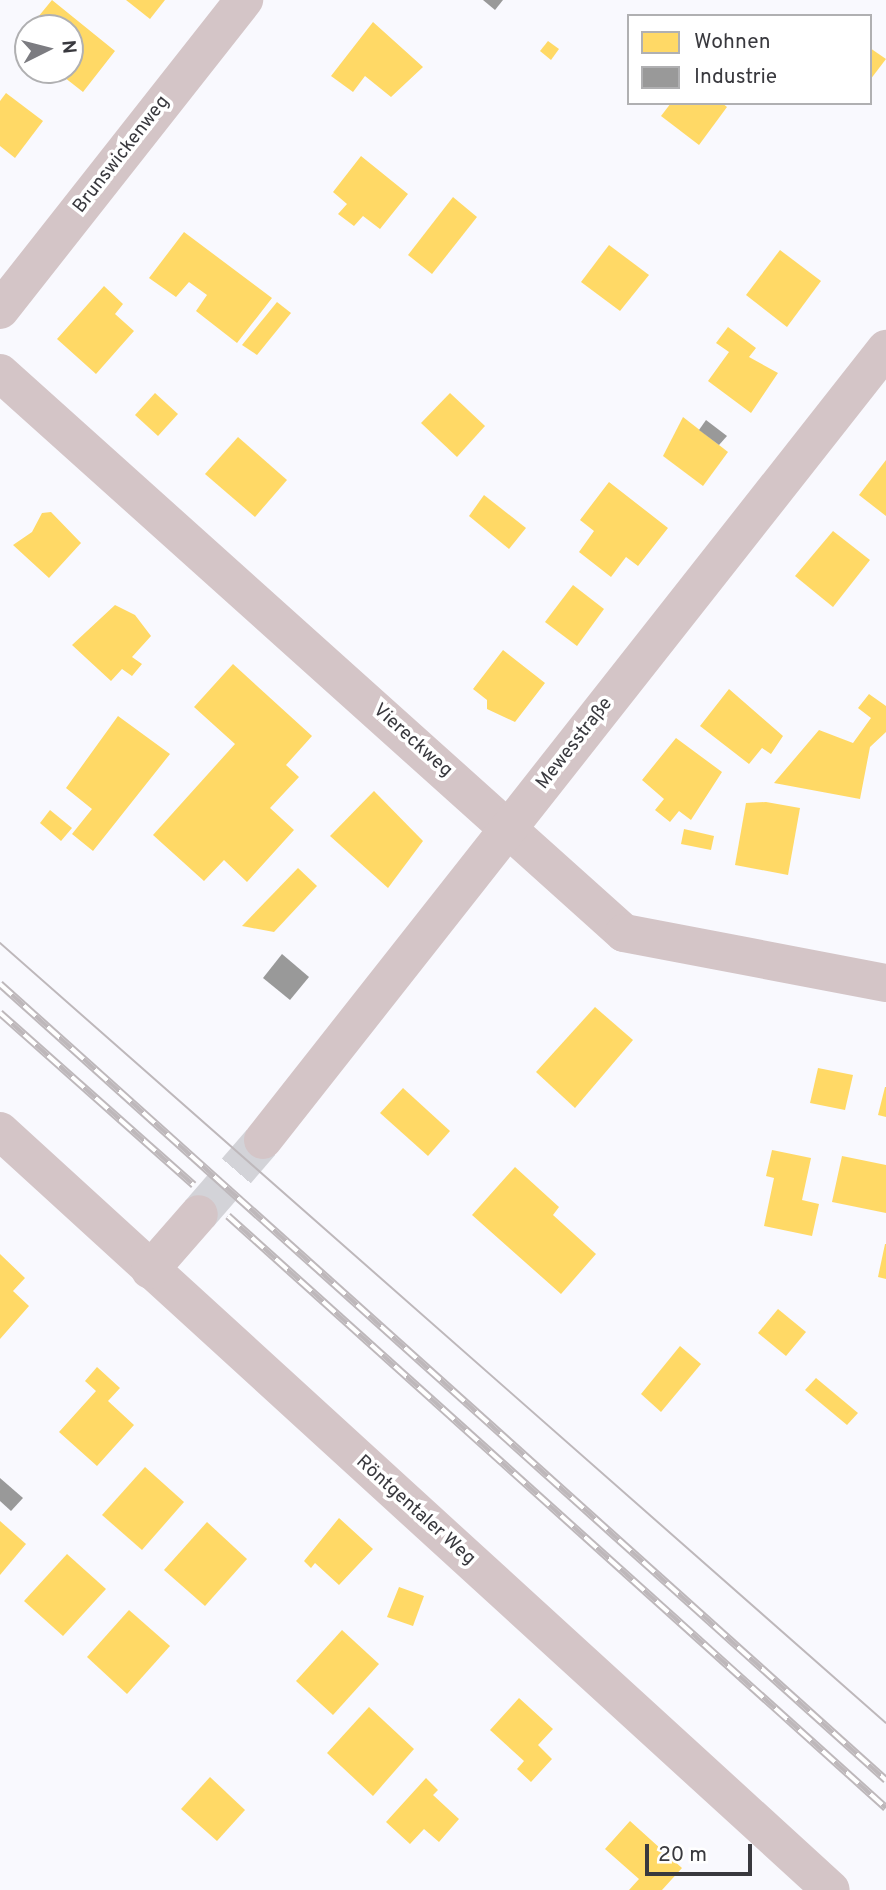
<!DOCTYPE html>
<html>
<head>
<meta charset="utf-8">
<style>
  body { margin:0 }
  #map { position:relative; width:886px; height:1890px; overflow:hidden; background:#f9f9fe; font-family:Overpass,sans-serif }
  div>[style] { position:absolute }
  [style*='--x'] { left:calc(var(--x)*1px); top:calc(var(--y)*1px); width:calc(var(--w)*1px); rotate:calc(var(--a)*1deg) }
  .homes>* { inset:0; background:#ffd966 }
  .industry>* { inset:0; background:#999 }
  .minor-tunnel>* { height:38px; margin-top:-19px; transform-origin:0; background:repeating-linear-gradient(90deg,#d3d3d8 0 38px,transparent 0 57px) }
  .minor>* { height:38px; margin:-19px; padding:0 19px; transform-origin:19px; border-radius:19px; background:#d4c5c7 }
  .tram>* { height:2px; margin:-1px; padding:0 1px; transform-origin:1px; border-radius:1px; background:#beb8bb }
  .rail>* { height:8px; margin-top:-4px; transform-origin:0; background:repeating-linear-gradient(90deg,#fff 0 16px,#beb8bb 0 32px); box-sizing:border-box; border-block:2px solid #beb8bb }
  span { translate:-50% -50%; white-space:nowrap; text-align:center; line-height:1.15; -webkit-text-stroke:7px #fff; paint-order:stroke }
  .street-label { font-size:19px; color:#39393e }
  .legend { position:absolute; left:627px; top:14px; width:245px; height:91px; box-sizing:border-box; background:#fff; border:2px solid #b0b0b2; margin:0; padding:9px 12px; list-style:none; font-size:21px; color:#39393e }
  .legend li { display:flex; align-items:center; gap:14px; height:35px }
  .legend b { width:35px; border:2px solid #b0b0b2 }
  .north { position:absolute; left:14px; top:14px; width:70px; height:70px; box-sizing:border-box; background:#fff; border:2px solid #b0b0b2; border-radius:50%; rotate:84deg; font-size:19px; font-weight:700; line-height:28px; text-align:center; color:#39393e }
  .north::after { content:''; display:block; margin:auto; width:24px; height:32px; background:#7c7c81; clip-path:polygon(50% 0,100% 100%,50% 72%,0 100%) }
  .scale { position:absolute; left:645px; top:1844px; width:107px; height:32px; box-sizing:border-box; border:4px solid #39393e; border-top:0; padding-left:9px; font-size:21px; line-height:24px; white-space:nowrap; color:#39393e; -webkit-text-stroke:5px #fff; paint-order:stroke }
</style>
</head>
<body>
<div id="map">
  <div class="homes">
    <div style="clip-path:polygon(52px 0,115px 51px,83px 92px,55px 70px,70px 70px,70px 28px,29px 28px)"></div>
    <div style="clip-path:polygon(126px 0,165px 0,150px 19px)"></div>
    <div style="clip-path:polygon(373px 22px,423px 67px,391px 97px,365px 76px,353px 92px,331px 76px)"></div>
    <div style="clip-path:polygon(28px 29px,28px 48px,19px 41px)"></div>
    <div style="clip-path:polygon(548px 41px,559px 49px,551px 60px,540px 51px)"></div>
    <div style="clip-path:polygon(870px 48px,886px 59px,870px 80px)"></div>
    <div style="clip-path:polygon(6px 93px,43px 121px,15px 158px,0 146px,0 101px)"></div>
    <div style="clip-path:polygon(671px 103px,722px 103px,727px 107px,699px 145px,661px 116px)"></div>
    <div style="clip-path:polygon(361px 156px,408px 194px,380px 229px,363px 216px,354px 226px,338px 214px,347px 204px,333px 192px)"></div>
    <div style="clip-path:polygon(453px 197px,477px 217px,432px 274px,408px 255px)"></div>
    <div style="clip-path:polygon(184px 232px,272px 298px,237px 343px,196px 311px,207px 295px,189px 282px,176px 297px,149px 278px)"></div>
    <div style="clip-path:polygon(609px 245px,649px 275px,620px 311px,581px 282px)"></div>
    <div style="clip-path:polygon(780px 250px,821px 281px,787px 327px,746px 295px)"></div>
    <div style="clip-path:polygon(104px 286px,123px 304px,115px 314px,134px 331px,96px 374px,57px 339px)"></div>
    <div style="clip-path:polygon(277px 302px,291px 313px,257px 355px,242px 345px)"></div>
    <div style="clip-path:polygon(728px 327px,756px 348px,749px 357px,778px 373px,751px 413px,708px 381px,729px 352px,716px 343px)"></div>
    <div style="clip-path:polygon(155px 393px,178px 414px,158px 436px,135px 415px)"></div>
    <div style="clip-path:polygon(450px 393px,485px 426px,457px 457px,421px 423px)"></div>
    <div style="clip-path:polygon(683px 417px,728px 452px,703px 486px,663px 456px)"></div>
    <div style="clip-path:polygon(238px 437px,287px 480px,255px 517px,205px 474px)"></div>
    <div style="clip-path:polygon(886px 460px,886px 516px,859px 495px)"></div>
    <div style="clip-path:polygon(609px 482px,668px 528px,638px 566px,626px 557px,611px 577px,579px 552px,594px 531px,580px 520px)"></div>
    <div style="clip-path:polygon(484px 495px,526px 528px,509px 549px,469px 516px)"></div>
    <div style="clip-path:polygon(51px 512px,81px 543px,49px 578px,13px 545px,32px 532px,42px 513px)"></div>
    <div style="clip-path:polygon(833px 531px,870px 560px,833px 607px,795px 576px)"></div>
    <div style="clip-path:polygon(573px 585px,604px 609px,577px 646px,545px 622px)"></div>
    <div style="clip-path:polygon(115px 605px,135px 615px,151px 636px,132px 657px,142px 664px,132px 676px,122px 669px,111px 681px,72px 645px)"></div>
    <div style="clip-path:polygon(503px 650px,545px 683px,515px 722px,487px 709px,487px 700px,473px 689px)"></div>
    <div style="clip-path:polygon(233px 664px,312px 736px,286px 765px,299px 777px,270px 808px,294px 830px,247px 882px,224px 860px,204px 881px,153px 835px,235px 744px,194px 707px)"></div>
    <div style="clip-path:polygon(729px 689px,783px 736px,771px 754px,762px 748px,749px 764px,700px 726px)"></div>
    <div style="clip-path:polygon(869px 694px,886px 706px,886px 732px,870px 747px,860px 799px,774px 783px,819px 730px,853px 743px,871px 718px,858px 708px)"></div>
    <div style="clip-path:polygon(118px 716px,170px 754px,93px 851px,72px 834px,92px 809px,66px 788px)"></div>
    <div style="clip-path:polygon(676px 738px,722px 772px,691px 820px,679px 811px,670px 822px,655px 810px,664px 799px,642px 780px)"></div>
    <div style="clip-path:polygon(374px 791px,423px 841px,388px 888px,330px 836px)"></div>
    <div style="clip-path:polygon(766px 802px,800px 808px,788px 875px,735px 865px,746px 803px)"></div>
    <div style="clip-path:polygon(50px 810px,72px 828px,61px 841px,40px 823px)"></div>
    <div style="clip-path:polygon(684px 829px,714px 836px,711px 850px,681px 844px)"></div>
    <div style="clip-path:polygon(298px 868px,317px 886px,274px 932px,242px 926px)"></div>
    <div style="clip-path:polygon(595px 1007px,633px 1040px,575px 1108px,536px 1072px)"></div>
    <div style="clip-path:polygon(818px 1068px,853px 1075px,845px 1110px,810px 1103px)"></div>
    <div style="clip-path:polygon(885px 1087px,886px 1087px,886px 1117px,878px 1115px)"></div>
    <div style="clip-path:polygon(403px 1088px,450px 1131px,428px 1156px,380px 1113px)"></div>
    <div style="clip-path:polygon(772px 1150px,811px 1158px,802px 1200px,819px 1204px,812px 1236px,764px 1226px,774px 1178px,766px 1176px)"></div>
    <div style="clip-path:polygon(842px 1156px,886px 1165px,886px 1213px,832px 1202px)"></div>
    <div style="clip-path:polygon(515px 1167px,559px 1207px,553px 1215px,596px 1254px,561px 1294px,472px 1215px)"></div>
    <div style="clip-path:polygon(885px 1244px,886px 1244px,886px 1279px,878px 1277px)"></div>
    <div style="clip-path:polygon(0 1254px,25px 1278px,13px 1291px,29px 1306px,0 1339px)"></div>
    <div style="clip-path:polygon(778px 1309px,806px 1332px,786px 1356px,758px 1333px)"></div>
    <div style="clip-path:polygon(680px 1346px,701px 1364px,661px 1412px,641px 1394px)"></div>
    <div style="clip-path:polygon(97px 1367px,120px 1388px,108px 1401px,134px 1425px,97px 1466px,59px 1432px,96px 1391px,85px 1381px)"></div>
    <div style="clip-path:polygon(816px 1378px,858px 1413px,847px 1425px,805px 1390px)"></div>
    <div style="clip-path:polygon(145px 1467px,184px 1502px,142px 1550px,102px 1515px)"></div>
    <div style="clip-path:polygon(339px 1518px,373px 1549px,339px 1585px,315px 1563px,311px 1568px,304px 1561px)"></div>
    <div style="clip-path:polygon(0 1521px,26px 1544px,0 1575px)"></div>
    <div style="clip-path:polygon(207px 1522px,247px 1559px,205px 1606px,164px 1570px)"></div>
    <div style="clip-path:polygon(67px 1554px,106px 1589px,63px 1636px,24px 1601px)"></div>
    <div style="clip-path:polygon(399px 1587px,424px 1596px,413px 1626px,387px 1617px)"></div>
    <div style="clip-path:polygon(129px 1610px,170px 1646px,127px 1694px,87px 1657px)"></div>
    <div style="clip-path:polygon(342px 1630px,379px 1664px,333px 1715px,296px 1681px)"></div>
    <div style="clip-path:polygon(519px 1698px,553px 1729px,538px 1745px,552px 1759px,531px 1782px,517px 1769px,524px 1761px,490px 1730px)"></div>
    <div style="clip-path:polygon(369px 1707px,414px 1749px,373px 1796px,327px 1753px)"></div>
    <div style="clip-path:polygon(210px 1777px,245px 1810px,217px 1841px,181px 1809px)"></div>
    <div style="clip-path:polygon(426px 1778px,438px 1790px,433px 1795px,459px 1819px,439px 1842px,424px 1829px,410px 1844px,386px 1822px)"></div>
    <div style="clip-path:polygon(630px 1821px,682px 1868px,662px 1890px,629px 1890px,639px 1879px,605px 1849px)"></div>
  </div>
  <div class="industry">
    <div style="clip-path:polygon(483px 0,503px 0,495px 10px)"></div>
    <div style="clip-path:polygon(706px 420px,727px 436px,719px 445px,699px 430px)"></div>
    <div style="clip-path:polygon(282px 954px,309px 977px,290px 1000px,263px 978px)"></div>
    <div style="clip-path:polygon(0 1478px,23px 1498px,11px 1511px,0 1501px)"></div>
  </div>
  <div class="minor-tunnel">
    <div style="--x:199;--y:1214;--w:98;--a:-49.1"></div>
  </div>
  <div class="minor">
    <div style="--x:0;--y:310;--w:395;--a:-51.8"></div>
    <div style="--x:0;--y:373;--w:838;--a:41.91"></div>
    <div style="--x:624;--y:933;--w:267;--a:10.8"></div>
    <div style="--x:0;--y:1131;--w:1125;--a:42.41"></div>
    <div style="--x:263;--y:1140;--w:1007;--a:-51.78"></div>
    <div style="--x:150;--y:1270;--w:74;--a:-48.8"></div>
  </div>
  <div class="tram">
    <div style="--x:0;--y:943;--w:1180;--a:41.36"></div>
  </div>
  <div class="rail">
    <div style="--x:0;--y:984;--w:1191;--a:41.94"></div>
    <div style="--x:0;--y:1013;--w:259;--a:41.6"></div>
    <div style="--x:228;--y:1216;--w:885;--a:41.98"></div>
  </div>
  <div class="street-label">
    <span style="left:122px;top:155px;rotate:-52deg">Brunswickenweg</span>
    <span style="left:412px;top:741px;rotate:42deg">Viereckweg</span>
    <span style="left:575px;top:744px;rotate:-52deg">Mewesstraße</span>
    <span style="left:415px;top:1511px;rotate:42deg">Röntgentaler Weg</span>
  </div>
  <ul class="legend">
  <li><b style="height:19px;background:#ffd966"></b>Wohnen</li>
  <li><b style="height:19px;background:#999"></b>Industrie</li>
  </ul>
  <div class="north">N</div>
  <div class="scale">20 m</div>
</div>
</body>
</html>
